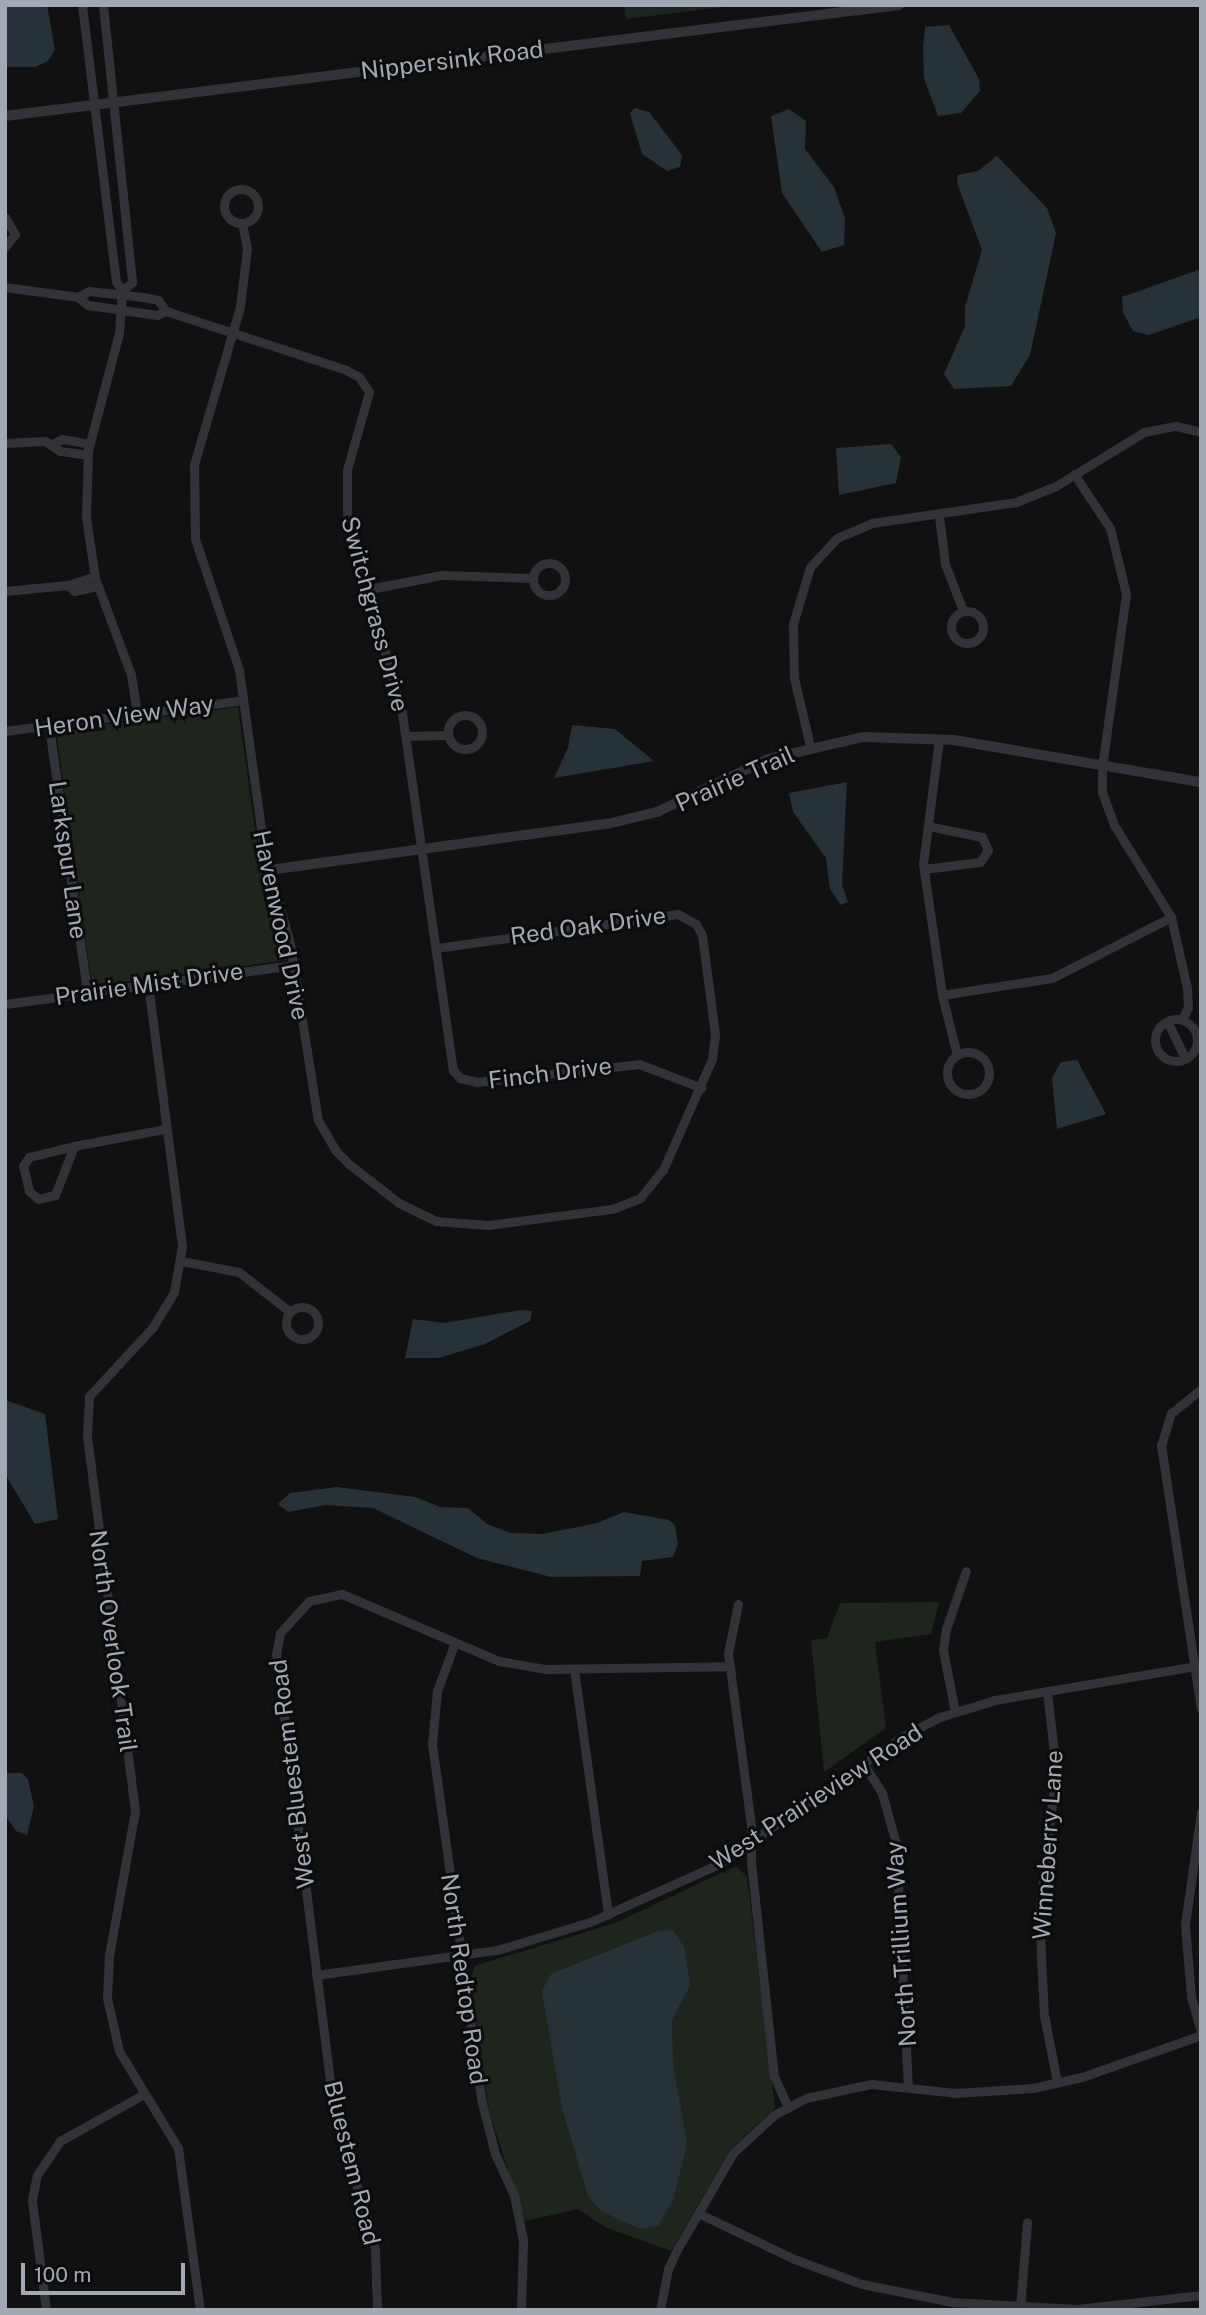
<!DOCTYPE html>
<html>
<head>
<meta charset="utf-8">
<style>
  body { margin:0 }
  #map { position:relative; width:1206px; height:2315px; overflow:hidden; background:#111112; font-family:"Public Sans",sans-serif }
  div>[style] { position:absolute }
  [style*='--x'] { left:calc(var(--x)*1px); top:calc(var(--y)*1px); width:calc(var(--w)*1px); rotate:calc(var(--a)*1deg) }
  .green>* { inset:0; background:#1d251d }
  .water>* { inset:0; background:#263237 }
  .minor>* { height:9px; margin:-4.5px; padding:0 4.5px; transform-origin:4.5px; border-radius:4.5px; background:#313338 }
  .minor>.ring { margin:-4.5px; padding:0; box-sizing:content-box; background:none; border:9px solid #313338; border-radius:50% }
  .tertiary>* { height:10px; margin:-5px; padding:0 5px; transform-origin:5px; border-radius:5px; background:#313338 }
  span { translate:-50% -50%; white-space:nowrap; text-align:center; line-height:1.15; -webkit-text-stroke:6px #0c0c0d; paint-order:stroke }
  .street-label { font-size:24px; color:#a0a9b4 }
  .frame { position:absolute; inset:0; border:7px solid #a0a9b4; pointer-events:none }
  .scale { position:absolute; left:21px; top:2263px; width:164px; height:32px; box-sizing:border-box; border:4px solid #a0a9b4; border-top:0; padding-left:9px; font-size:21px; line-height:24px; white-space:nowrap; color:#a0a9b4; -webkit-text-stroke:5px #0c0c0d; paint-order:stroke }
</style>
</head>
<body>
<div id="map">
  <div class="green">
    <div style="clip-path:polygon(624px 5px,738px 5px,626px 19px)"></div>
    <div style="clip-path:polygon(238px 707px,261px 871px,287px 960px,92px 986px,56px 731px)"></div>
    <div style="clip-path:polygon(939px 1602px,931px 1634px,875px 1642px,886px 1728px,824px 1772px,811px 1640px,827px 1638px,840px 1603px)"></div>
    <div style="clip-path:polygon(736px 1866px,747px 1877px,775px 2108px,730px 2150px,671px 2251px,605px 2227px,578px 2209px,525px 2221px,489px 2111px,471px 1980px,474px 1966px,615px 1923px)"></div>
  </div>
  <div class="water">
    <div style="clip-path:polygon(5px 5px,47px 5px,55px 50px,48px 61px,35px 67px,5px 67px)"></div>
    <div style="clip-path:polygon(949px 25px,979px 79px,980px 91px,961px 113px,938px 116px,924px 78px,923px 49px,925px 27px)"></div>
    <div style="clip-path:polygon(635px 108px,649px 112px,682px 155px,680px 167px,667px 171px,642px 154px,630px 113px)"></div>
    <div style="clip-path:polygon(789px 109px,806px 121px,805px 149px,834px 187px,845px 219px,844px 245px,822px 252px,782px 193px,771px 116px)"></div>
    <div style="clip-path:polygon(997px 156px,1047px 208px,1056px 233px,1030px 355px,1011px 386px,954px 389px,944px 374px,965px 326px,965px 307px,982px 250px,957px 183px,958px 175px,978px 171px)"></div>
    <div style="clip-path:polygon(1201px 269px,1201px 317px,1149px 335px,1133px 331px,1123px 313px,1122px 297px)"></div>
    <div style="clip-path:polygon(891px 444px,901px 457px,896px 483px,839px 495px,836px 448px)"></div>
    <div style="clip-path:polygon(572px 725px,615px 729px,654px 761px,554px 778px,568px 748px)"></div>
    <div style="clip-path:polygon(847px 782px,842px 885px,848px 902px,841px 905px,830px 889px,826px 858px,793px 812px,789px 793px)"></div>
    <div style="clip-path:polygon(1077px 1060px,1106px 1114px,1057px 1129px,1052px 1078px,1061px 1062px)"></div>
    <div style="clip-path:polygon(521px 1310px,532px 1311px,530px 1321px,485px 1344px,439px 1358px,405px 1358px,413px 1319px,444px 1323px)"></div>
    <div style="clip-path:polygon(5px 1400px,45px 1414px,58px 1519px,35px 1524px,5px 1474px)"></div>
    <div style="clip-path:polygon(337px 1487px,415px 1497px,440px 1507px,468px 1508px,487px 1524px,511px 1533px,543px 1534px,597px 1523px,624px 1512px,669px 1520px,675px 1525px,678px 1544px,673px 1557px,642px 1561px,640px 1576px,551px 1577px,477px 1558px,373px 1508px,326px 1505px,288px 1512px,278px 1504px,290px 1493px)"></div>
    <div style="clip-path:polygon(5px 1773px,22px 1773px,28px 1779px,34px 1806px,27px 1835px,16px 1831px,5px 1815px)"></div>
    <div style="clip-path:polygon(673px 1930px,684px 1947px,690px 1985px,672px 2020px,673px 2063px,687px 2144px,673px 2200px,658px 2226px,640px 2229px,601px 2211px,588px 2196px,562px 2108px,542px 1991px,551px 1974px,658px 1931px)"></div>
  </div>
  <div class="minor">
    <div style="--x:82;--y:5;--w:278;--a:83"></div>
    <div style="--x:116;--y:281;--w:12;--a:59"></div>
    <div style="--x:103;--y:5;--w:279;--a:84"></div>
    <div style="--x:132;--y:282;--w:13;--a:138"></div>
    <div class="ring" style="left:224px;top:189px;width:25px;height:25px"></div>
    <div style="--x:5;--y:217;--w:20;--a:60"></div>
    <div style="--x:15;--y:234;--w:16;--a:128"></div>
    <div style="--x:242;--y:223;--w:25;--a:79"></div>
    <div style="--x:247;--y:248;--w:59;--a:96.8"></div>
    <div style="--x:240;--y:307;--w:164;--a:106.3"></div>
    <div style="--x:194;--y:464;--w:75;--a:89.2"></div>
    <div style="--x:195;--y:539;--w:138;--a:71.4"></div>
    <div style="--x:239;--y:670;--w:182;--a:82.1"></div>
    <div style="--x:264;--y:850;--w:98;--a:74.5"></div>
    <div style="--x:290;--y:944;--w:178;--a:81"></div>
    <div style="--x:318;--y:1120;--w:34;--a:60"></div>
    <div style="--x:335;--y:1150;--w:20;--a:45"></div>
    <div style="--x:349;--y:1164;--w:63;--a:38"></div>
    <div style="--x:399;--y:1203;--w:41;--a:25.9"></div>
    <div style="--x:436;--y:1221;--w:52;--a:4.4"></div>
    <div style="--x:488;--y:1225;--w:125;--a:-7.4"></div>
    <div style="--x:612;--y:1209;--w:30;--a:-21"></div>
    <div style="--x:640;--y:1198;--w:36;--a:-51"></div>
    <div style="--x:663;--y:1170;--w:121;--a:-66.2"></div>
    <div style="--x:712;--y:1059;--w:25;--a:-83"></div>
    <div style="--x:715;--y:1034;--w:100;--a:-97.5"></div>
    <div style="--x:702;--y:935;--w:13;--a:-119"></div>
    <div style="--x:696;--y:924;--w:21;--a:-151"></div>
    <div style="--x:678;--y:914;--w:245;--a:172"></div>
    <div style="--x:5;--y:287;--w:74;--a:7.8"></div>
    <div style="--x:78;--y:297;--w:13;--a:-29"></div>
    <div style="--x:89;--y:291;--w:54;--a:6.3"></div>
    <div style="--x:143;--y:297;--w:15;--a:11"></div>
    <div style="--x:158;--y:300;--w:14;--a:54"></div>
    <div style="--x:122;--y:291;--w:42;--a:94.1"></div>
    <div style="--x:119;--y:333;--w:121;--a:104.8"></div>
    <div style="--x:88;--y:450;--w:67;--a:91.7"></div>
    <div style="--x:86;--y:517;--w:62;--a:81.6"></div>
    <div style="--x:95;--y:578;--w:103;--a:69.6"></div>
    <div style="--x:131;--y:675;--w:39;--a:81"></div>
    <div style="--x:78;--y:297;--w:13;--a:39"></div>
    <div style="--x:88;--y:305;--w:70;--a:8.2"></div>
    <div style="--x:157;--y:315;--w:10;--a:-24"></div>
    <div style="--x:166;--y:311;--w:189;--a:18.1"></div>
    <div style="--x:346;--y:370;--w:15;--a:28"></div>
    <div style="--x:359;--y:377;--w:18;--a:56"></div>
    <div style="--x:369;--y:392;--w:81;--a:105.8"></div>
    <div style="--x:347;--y:470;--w:44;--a:90"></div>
    <div style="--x:347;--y:514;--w:206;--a:74.6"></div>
    <div style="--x:402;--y:713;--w:361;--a:81.9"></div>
    <div style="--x:453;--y:1070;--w:11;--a:49"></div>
    <div style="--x:460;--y:1078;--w:17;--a:13"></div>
    <div style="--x:477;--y:1082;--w:163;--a:-6.3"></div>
    <div style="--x:639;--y:1064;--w:67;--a:20.9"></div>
    <div style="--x:5;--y:443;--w:40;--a:-2.9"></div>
    <div style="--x:45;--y:441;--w:18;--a:34"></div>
    <div style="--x:60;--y:451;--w:28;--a:8"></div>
    <div style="--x:54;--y:443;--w:9;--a:-27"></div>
    <div style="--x:62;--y:439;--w:27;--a:10"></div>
    <div style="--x:1074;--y:474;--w:65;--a:56.3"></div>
    <div style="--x:1110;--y:528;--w:68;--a:76.4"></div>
    <div style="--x:1126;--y:594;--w:174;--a:97.9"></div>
    <div style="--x:1102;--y:766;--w:26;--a:90"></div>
    <div style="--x:1102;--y:792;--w:35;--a:70"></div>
    <div style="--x:1114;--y:825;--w:108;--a:58.2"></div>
    <div style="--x:1171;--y:917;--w:73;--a:77.3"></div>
    <div style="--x:1187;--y:988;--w:19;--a:87"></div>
    <div style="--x:1188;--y:1007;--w:14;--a:115"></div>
    <div style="--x:939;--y:516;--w:48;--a:82.9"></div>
    <div style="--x:945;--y:564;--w:50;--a:69"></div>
    <div class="ring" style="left:533px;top:563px;width:23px;height:23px"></div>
    <div style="--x:68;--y:585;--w:8;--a:45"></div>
    <div style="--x:74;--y:591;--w:24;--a:-12"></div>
    <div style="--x:369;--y:589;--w:74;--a:-10.9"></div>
    <div style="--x:442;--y:575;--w:90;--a:1.9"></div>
    <div style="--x:5;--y:591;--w:63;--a:-5.4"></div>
    <div style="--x:68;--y:585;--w:28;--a:-18"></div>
    <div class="ring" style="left:951px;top:611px;width:23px;height:23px"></div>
    <div class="ring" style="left:448px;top:715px;width:25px;height:25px"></div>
    <div style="--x:49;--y:727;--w:268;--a:81.8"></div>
    <div style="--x:5;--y:731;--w:240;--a:-7.4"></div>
    <div style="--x:405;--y:736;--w:43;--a:-1.3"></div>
    <div style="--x:939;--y:739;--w:126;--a:97.3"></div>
    <div style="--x:923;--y:864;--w:132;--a:81.7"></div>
    <div style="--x:942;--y:995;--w:62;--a:76"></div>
    <div style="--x:810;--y:746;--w:70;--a:-103.2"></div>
    <div style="--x:794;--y:678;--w:54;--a:-91.1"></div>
    <div style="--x:793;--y:624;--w:59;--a:-73.4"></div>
    <div style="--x:810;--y:567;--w:40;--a:-47"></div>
    <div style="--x:837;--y:538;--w:38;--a:-23"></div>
    <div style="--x:872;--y:523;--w:146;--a:-8.3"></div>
    <div style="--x:1016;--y:502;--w:43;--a:-21.8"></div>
    <div style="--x:1056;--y:486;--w:103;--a:-31.5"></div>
    <div style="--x:1144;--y:432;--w:33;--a:-11"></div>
    <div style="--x:1176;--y:426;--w:26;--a:13"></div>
    <div style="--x:924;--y:869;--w:56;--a:-7.1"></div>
    <div style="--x:980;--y:862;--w:14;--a:-56"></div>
    <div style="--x:988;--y:850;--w:14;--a:-115"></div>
    <div style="--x:982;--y:837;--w:55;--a:-168.5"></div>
    <div style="--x:148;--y:984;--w:264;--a:82.6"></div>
    <div style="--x:182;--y:1246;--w:47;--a:99.9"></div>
    <div style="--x:174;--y:1292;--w:41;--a:121"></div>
    <div style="--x:153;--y:1327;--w:94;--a:132.8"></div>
    <div style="--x:89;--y:1396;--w:40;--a:92.9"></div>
    <div style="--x:87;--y:1436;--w:378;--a:82.7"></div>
    <div style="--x:135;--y:1811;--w:146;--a:100.2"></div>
    <div style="--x:109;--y:1955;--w:43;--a:92.7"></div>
    <div style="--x:107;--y:1998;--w:54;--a:77.2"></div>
    <div style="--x:119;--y:2051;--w:114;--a:58.7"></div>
    <div style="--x:178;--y:2148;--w:163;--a:82.3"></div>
    <div style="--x:942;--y:995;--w:111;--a:-8.8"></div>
    <div style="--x:1052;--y:978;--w:134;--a:-27.1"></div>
    <div style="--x:5;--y:1004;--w:291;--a:-7.7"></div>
    <div class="ring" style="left:1155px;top:1019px;width:33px;height:33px"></div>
    <div style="--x:1168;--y:1023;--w:39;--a:64"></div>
    <div class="ring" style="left:947px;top:1052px;width:33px;height:33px"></div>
    <div style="--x:74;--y:1146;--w:53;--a:111.2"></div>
    <div style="--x:55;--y:1195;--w:17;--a:167"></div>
    <div style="--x:38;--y:1199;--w:12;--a:-138"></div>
    <div style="--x:29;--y:1191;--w:26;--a:-103"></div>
    <div style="--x:23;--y:1166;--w:11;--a:-56"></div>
    <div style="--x:29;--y:1157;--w:46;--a:-13.7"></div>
    <div style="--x:74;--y:1146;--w:93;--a:-10.6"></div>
    <div style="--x:181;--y:1261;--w:59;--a:10.7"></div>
    <div style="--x:239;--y:1272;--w:65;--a:38.1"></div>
    <div class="ring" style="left:286px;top:1307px;width:23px;height:23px"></div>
    <div style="--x:1201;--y:1389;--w:38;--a:141"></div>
    <div style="--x:1171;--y:1413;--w:34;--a:107"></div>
    <div style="--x:1161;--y:1445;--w:266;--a:81.4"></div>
    <div style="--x:738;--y:1604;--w:50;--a:101.5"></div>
    <div style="--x:728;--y:1653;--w:175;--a:82.4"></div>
    <div style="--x:751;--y:1826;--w:36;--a:90"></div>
    <div style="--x:751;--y:1862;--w:215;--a:83.9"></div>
    <div style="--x:774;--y:2076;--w:35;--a:66"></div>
    <div style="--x:454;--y:1645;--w:49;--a:110.3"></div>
    <div style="--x:437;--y:1691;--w:53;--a:95.4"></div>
    <div style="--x:432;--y:1744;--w:358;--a:82.1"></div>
    <div style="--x:481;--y:2099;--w:57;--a:75.7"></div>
    <div style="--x:495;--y:2154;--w:45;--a:65.1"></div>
    <div style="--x:514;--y:2195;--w:46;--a:78.7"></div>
    <div style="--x:523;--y:2240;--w:70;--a:91.6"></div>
    <div style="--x:574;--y:1669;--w:248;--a:82.1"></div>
    <div style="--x:1047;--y:1691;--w:80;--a:83.5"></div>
    <div style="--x:1056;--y:1770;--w:145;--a:96.7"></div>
    <div style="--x:1039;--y:1914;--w:101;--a:87.2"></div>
    <div style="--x:1044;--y:2015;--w:68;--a:79"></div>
    <div style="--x:955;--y:1712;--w:63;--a:-101"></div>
    <div style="--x:943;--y:1650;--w:21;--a:-82"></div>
    <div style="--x:946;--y:1629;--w:61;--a:-71"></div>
    <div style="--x:864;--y:1765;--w:33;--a:57"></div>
    <div style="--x:882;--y:1793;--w:53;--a:74.6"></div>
    <div style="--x:896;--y:1844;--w:243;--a:87.2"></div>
    <div style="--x:1201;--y:1812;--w:114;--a:98.1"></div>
    <div style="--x:1185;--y:1925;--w:72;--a:85.2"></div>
    <div style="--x:1191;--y:1997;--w:37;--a:74"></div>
    <div style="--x:316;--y:1975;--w:183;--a:-7.9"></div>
    <div style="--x:497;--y:1950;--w:97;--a:-16.8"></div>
    <div style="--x:590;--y:1922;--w:141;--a:-24.2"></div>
    <div style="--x:719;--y:1864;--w:224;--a:-34.8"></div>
    <div style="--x:903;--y:1736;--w:42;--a:-27.2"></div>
    <div style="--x:940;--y:1717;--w:58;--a:-17.2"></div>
    <div style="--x:995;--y:1700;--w:209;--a:-9.6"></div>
    <div style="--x:698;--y:2213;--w:106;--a:25.6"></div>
    <div style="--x:794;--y:2259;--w:72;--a:20.2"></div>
    <div style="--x:862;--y:2284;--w:92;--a:11.3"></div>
    <div style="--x:952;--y:2302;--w:125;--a:3.2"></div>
    <div style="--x:1077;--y:2309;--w:125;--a:-6.4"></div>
    <div style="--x:1020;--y:2308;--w:86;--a:-85.3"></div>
    <div style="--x:46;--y:2310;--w:111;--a:-97.3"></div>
    <div style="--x:32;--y:2200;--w:25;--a:-79"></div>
    <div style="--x:37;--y:2175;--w:41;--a:-55.9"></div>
    <div style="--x:60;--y:2141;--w:96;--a:-29.2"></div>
    <div style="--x:377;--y:2310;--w:61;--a:-91.9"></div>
    <div style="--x:375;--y:2249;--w:151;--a:-106.2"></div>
    <div style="--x:333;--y:2104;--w:454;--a:-97.2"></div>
    <div style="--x:276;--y:1654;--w:21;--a:-79"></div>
    <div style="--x:280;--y:1633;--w:43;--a:-47.8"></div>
    <div style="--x:309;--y:1601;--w:34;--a:-12"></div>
    <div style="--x:342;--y:1594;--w:171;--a:23.1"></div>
    <div style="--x:499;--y:1661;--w:48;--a:9.7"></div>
    <div style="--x:546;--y:1669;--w:183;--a:-0.9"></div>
    <div style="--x:660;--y:2310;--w:42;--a:-79"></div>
    <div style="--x:668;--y:2269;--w:23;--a:-65"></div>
    <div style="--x:678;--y:2248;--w:110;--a:-59.9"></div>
    <div style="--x:733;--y:2153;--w:56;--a:-42.8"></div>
    <div style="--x:774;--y:2115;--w:36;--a:-28"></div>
    <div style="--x:806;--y:2098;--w:66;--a:-12.2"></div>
    <div style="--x:871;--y:2084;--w:85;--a:6"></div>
    <div style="--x:956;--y:2093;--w:77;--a:-3.7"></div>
    <div style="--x:1033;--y:2088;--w:50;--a:-12.7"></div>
    <div style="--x:1082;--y:2077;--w:126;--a:-19.4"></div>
  </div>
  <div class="tertiary">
    <div style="--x:5;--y:116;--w:901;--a:-7.08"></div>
    <div style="--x:269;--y:870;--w:341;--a:-7.8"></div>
    <div style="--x:607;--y:824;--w:51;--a:-13.5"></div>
    <div style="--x:657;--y:812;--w:123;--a:-25.5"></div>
    <div style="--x:768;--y:759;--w:98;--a:-13"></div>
    <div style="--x:863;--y:737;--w:91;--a:1.9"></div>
    <div style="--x:954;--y:740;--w:251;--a:9.7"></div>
  </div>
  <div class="street-label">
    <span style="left:452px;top:60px;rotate:-7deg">Nippersink Road</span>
    <span style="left:375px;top:614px;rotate:75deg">Switchgrass Drive</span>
    <span style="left:124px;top:716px;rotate:-8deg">Heron View Way</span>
    <span style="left:735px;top:779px;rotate:-24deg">Prairie Trail</span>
    <span style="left:68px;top:860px;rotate:82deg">Larkspur Lane</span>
    <span style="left:281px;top:925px;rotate:78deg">Havenwood Drive</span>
    <span style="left:588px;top:926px;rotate:-8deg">Red Oak Drive</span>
    <span style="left:149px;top:984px;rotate:-8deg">Prairie Mist Drive</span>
    <span style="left:550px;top:1073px;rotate:-7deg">Finch Drive</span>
    <span style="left:113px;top:1641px;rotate:82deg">North Overlook Trail</span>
    <span style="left:292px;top:1774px;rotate:-97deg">West Bluestem Road</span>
    <span style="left:816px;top:1797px;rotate:-33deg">West Prairieview Road</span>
    <span style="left:1048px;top:1845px;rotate:-86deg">Winneberry Lane</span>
    <span style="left:901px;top:1944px;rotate:-94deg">North Trillium Way</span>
    <span style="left:464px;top:1979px;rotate:82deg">North Redtop Road</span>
    <span style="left:352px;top:2163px;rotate:76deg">Bluestem Road</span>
  </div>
  <div class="frame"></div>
  <div class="scale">100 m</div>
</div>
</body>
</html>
